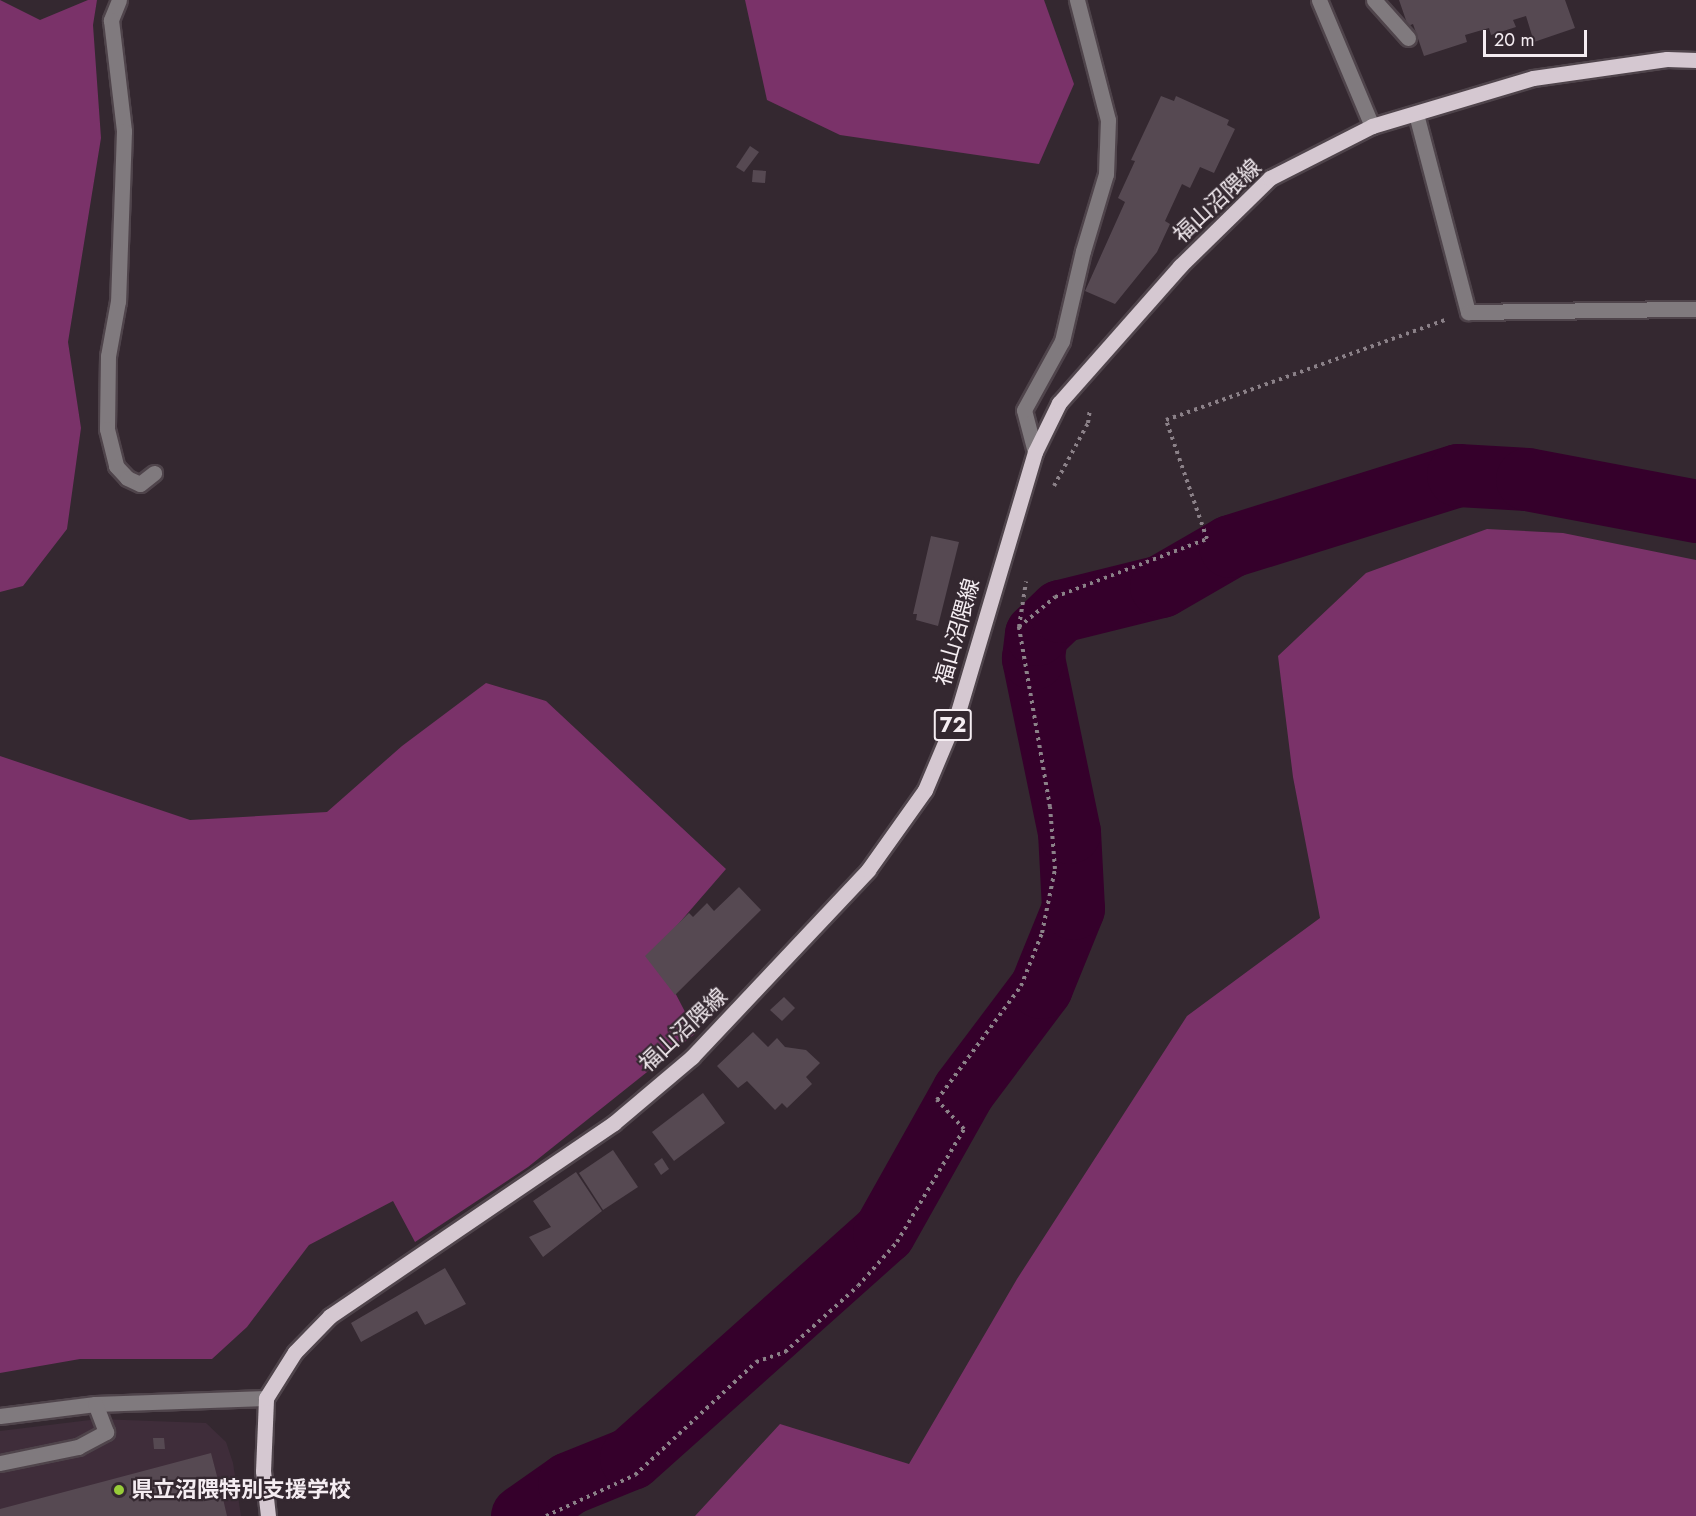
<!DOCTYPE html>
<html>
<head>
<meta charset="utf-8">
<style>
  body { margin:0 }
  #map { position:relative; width:1696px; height:1516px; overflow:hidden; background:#342830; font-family:Jost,"Noto Sans JP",sans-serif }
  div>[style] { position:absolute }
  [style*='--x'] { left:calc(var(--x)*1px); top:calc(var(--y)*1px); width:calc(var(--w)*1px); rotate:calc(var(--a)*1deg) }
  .built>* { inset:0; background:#3f2d3a }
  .forest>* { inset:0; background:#7a3269 }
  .river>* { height:63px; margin:-31.5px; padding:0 31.5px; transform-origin:31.5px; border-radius:31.5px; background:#35002b }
  .building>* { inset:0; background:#564952 }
  .path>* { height:4px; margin-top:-2px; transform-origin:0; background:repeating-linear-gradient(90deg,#8b8188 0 3px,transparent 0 7.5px) }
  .roads { filter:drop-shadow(2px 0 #4f444b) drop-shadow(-2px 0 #4f444b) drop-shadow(0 2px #4f444b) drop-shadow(0 -2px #4f444b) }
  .minor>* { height:15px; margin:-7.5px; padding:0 7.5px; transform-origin:7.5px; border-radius:7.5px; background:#807a7e }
  .major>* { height:15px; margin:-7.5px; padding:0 7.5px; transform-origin:7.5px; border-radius:7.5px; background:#d5c8d1 }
  .dots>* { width:16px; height:16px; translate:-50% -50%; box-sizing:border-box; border:3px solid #342830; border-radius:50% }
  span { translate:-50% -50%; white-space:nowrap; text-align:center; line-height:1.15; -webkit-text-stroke:4.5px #342830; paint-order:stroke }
  .shield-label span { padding:2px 4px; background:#342830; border:2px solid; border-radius:4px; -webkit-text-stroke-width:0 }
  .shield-label { font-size:21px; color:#f5edf2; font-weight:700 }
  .street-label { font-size:22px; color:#f5edf2 }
  .poi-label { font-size:22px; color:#f5edf2; font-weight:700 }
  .left { translate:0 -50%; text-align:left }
  .scale { position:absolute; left:1483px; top:30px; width:104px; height:27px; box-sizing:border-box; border:3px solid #f5edf2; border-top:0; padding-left:8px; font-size:18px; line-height:21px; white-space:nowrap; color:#f5edf2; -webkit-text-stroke:4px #342830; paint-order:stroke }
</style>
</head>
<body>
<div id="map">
  <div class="built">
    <div style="clip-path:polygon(98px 1419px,206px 1423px,226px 1442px,233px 1463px,241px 1516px,0 1516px,0 1431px)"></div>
  </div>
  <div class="forest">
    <div style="clip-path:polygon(0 0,40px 20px,88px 0,97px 0,93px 25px,101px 138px,68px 342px,81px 428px,67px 529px,23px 586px,0 592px)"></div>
    <div style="clip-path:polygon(745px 0,1044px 0,1074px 84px,1039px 164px,840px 135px,767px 100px)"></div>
    <div style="clip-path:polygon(1487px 529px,1563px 533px,1696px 560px,1696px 1516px,695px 1516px,780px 1424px,909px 1464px,1017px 1279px,1187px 1016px,1320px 918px,1293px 777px,1278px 656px,1366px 573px)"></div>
    <div style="clip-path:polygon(486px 683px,546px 701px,726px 869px,654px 952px,696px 1033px,528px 1167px,415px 1242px,393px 1201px,309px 1245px,247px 1327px,212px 1359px,80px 1359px,0 1373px,0 756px,190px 820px,327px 812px,402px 746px)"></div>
  </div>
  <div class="river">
    <div style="--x:522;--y:1516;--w:57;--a:-35.1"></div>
    <div style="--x:569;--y:1483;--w:67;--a:-22"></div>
    <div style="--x:631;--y:1458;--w:339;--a:-41.8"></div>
    <div style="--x:884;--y:1232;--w:162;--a:-60.7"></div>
    <div style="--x:963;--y:1091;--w:130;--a:-53.1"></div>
    <div style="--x:1041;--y:987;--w:85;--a:-67.9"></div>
    <div style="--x:1073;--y:908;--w:76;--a:-93"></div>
    <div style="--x:1069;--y:832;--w:178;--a:-101.7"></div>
    <div style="--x:1033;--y:658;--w:24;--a:-83"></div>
    <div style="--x:1036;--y:634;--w:33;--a:-44"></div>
    <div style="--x:1060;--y:611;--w:104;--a:-13.9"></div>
    <div style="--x:1161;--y:586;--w:80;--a:-30.1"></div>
    <div style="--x:1230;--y:546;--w:239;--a:-17.3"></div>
    <div style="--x:1458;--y:475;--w:69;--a:3.3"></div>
    <div style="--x:1527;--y:479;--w:172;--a:10.7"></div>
  </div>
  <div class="building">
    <div style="clip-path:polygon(1399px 0,1565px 0,1575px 28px,1534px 42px,1526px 16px,1513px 20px,1516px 27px,1491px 35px,1489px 28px,1465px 35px,1467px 42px,1424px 56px,1413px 24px,1408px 26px)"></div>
    <div style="clip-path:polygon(1161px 96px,1174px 101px,1176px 96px,1229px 120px,1227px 125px,1235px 129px,1214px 173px,1200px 167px,1190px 188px,1182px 184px,1165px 221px,1170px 224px,1157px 252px,1115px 304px,1085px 291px,1125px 202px,1118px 198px,1135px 161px,1131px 160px)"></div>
    <div style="clip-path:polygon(750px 146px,759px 152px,744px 172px,736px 167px)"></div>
    <div style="clip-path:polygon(753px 170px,766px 171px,765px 183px,752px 182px)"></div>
    <div style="clip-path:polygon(931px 536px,959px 542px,938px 626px,916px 620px,917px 614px,913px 614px)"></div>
    <div style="clip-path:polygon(739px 887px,761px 910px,675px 995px,645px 956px,689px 913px,693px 917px,707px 903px,714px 911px)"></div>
    <div style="clip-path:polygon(784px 997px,795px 1008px,782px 1021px,770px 1010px)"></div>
    <div style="clip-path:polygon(753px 1032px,768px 1047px,777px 1038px,785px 1047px,806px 1050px,820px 1063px,806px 1077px,812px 1084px,787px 1108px,782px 1103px,775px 1110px,747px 1081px,738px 1088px,717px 1066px)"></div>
    <div style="clip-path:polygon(703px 1093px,725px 1123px,674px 1161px,652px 1132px)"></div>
    <div style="clip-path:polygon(613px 1150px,638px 1187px,603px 1210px,579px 1173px)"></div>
    <div style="clip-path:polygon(662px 1158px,669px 1169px,661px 1175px,654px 1164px)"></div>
    <div style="clip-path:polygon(576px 1172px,602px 1211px,543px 1257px,529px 1237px,551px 1227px,533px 1201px)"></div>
    <div style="clip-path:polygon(445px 1268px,466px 1304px,425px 1325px,417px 1311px,361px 1342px,351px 1323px)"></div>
    <div style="clip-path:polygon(153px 1438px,164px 1438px,165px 1449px,154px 1449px)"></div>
    <div style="clip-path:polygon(211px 1453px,218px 1480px,203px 1485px,206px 1494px,221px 1490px,227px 1516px,0 1516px,0 1509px)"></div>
  </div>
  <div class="path">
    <div style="--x:1054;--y:486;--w:72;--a:-61.6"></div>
    <div style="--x:1088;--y:423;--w:14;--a:-82"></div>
    <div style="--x:1019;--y:627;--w:47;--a:-39.8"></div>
    <div style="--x:1055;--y:597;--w:163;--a:-20.9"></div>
    <div style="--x:1207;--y:539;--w:126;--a:-109"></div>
    <div style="--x:1166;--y:420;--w:296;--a:-19.7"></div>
    <div style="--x:546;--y:1516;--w:98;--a:-24.7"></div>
    <div style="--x:635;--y:1475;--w:166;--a:-43"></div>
    <div style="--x:756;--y:1362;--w:31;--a:-19"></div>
    <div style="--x:785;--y:1352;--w:98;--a:-42.1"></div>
    <div style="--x:858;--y:1286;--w:59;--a:-48.4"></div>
    <div style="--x:897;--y:1242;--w:131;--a:-59.3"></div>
    <div style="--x:964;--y:1129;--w:40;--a:-133"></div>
    <div style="--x:937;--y:1100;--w:142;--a:-53.6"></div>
    <div style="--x:1021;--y:986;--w:57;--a:-68.4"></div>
    <div style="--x:1042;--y:933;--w:65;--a:-78.5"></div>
    <div style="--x:1055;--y:869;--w:62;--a:-94.6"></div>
    <div style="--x:1050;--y:807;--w:183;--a:-99.8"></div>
    <div style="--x:1019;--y:627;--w:46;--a:-81.2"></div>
  </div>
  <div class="roads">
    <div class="minor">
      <div style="--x:119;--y:0;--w:22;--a:112"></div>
      <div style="--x:111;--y:20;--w:112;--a:83.3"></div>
      <div style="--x:124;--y:131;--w:170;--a:92"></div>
      <div style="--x:118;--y:301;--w:56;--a:100.3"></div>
      <div style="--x:108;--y:356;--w:73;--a:90.8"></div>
      <div style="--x:107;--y:429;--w:38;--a:76"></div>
      <div style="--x:116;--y:466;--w:16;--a:47"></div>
      <div style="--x:127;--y:478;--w:14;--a:25"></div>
      <div style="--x:140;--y:484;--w:18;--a:-38"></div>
      <div style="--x:1319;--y:0;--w:137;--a:67.2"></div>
      <div style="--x:1374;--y:0;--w:51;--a:48.2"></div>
      <div style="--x:1416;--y:114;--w:205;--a:75.3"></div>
      <div style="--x:1468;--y:312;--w:228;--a:-0.8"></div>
      <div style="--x:1035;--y:452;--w:43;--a:-104.7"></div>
      <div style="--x:1024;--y:410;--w:79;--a:-61.2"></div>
      <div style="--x:1062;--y:341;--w:92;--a:-76.9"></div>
      <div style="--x:1083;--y:251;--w:80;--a:-73.4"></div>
      <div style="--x:1106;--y:174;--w:54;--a:-87.9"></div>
      <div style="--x:1108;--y:120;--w:124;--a:-104.5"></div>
      <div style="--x:0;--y:1416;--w:96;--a:-7.2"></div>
      <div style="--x:95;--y:1404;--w:171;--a:-2"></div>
      <div style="--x:0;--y:1463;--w:80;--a:-11.6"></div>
      <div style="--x:78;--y:1447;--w:32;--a:-28"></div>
      <div style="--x:106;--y:1432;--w:30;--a:-111"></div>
    </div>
    <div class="major">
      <div style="--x:268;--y:1516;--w:45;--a:-96.3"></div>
      <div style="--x:263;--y:1471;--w:73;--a:-87.6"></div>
      <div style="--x:266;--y:1398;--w:54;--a:-57.8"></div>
      <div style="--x:295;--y:1352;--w:50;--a:-45.8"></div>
      <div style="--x:330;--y:1316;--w:343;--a:-34.2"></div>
      <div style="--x:614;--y:1123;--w:102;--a:-40.2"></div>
      <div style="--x:692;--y:1057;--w:257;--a:-46.7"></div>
      <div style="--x:868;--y:870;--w:98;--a:-54.5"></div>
      <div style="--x:925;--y:790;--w:85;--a:-67.1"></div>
      <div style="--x:958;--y:712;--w:271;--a:-73.5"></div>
      <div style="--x:1035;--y:452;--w:55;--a:-63.9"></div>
      <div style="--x:1059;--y:403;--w:183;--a:-48.5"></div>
      <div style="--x:1180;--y:266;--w:126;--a:-44.4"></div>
      <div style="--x:1270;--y:178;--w:114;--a:-27"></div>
      <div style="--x:1372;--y:126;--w:168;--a:-16.6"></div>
      <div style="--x:1533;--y:78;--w:135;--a:-8.1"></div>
      <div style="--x:1667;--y:59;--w:29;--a:2"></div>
    </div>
  </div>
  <div class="dots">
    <div style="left:119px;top:1490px;background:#97cc39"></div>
  </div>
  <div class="shield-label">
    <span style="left:953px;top:725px">72</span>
  </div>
  <div class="street-label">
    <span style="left:1217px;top:201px;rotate:-43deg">福山沼隈線</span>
    <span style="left:957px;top:632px;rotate:-74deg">福山沼隈線</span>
    <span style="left:683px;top:1030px;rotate:-43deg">福山沼隈線</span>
  </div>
  <div class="poi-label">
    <span class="left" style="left:131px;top:1490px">県立沼隈特別支援学校</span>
  </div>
  <div class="scale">20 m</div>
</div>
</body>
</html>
